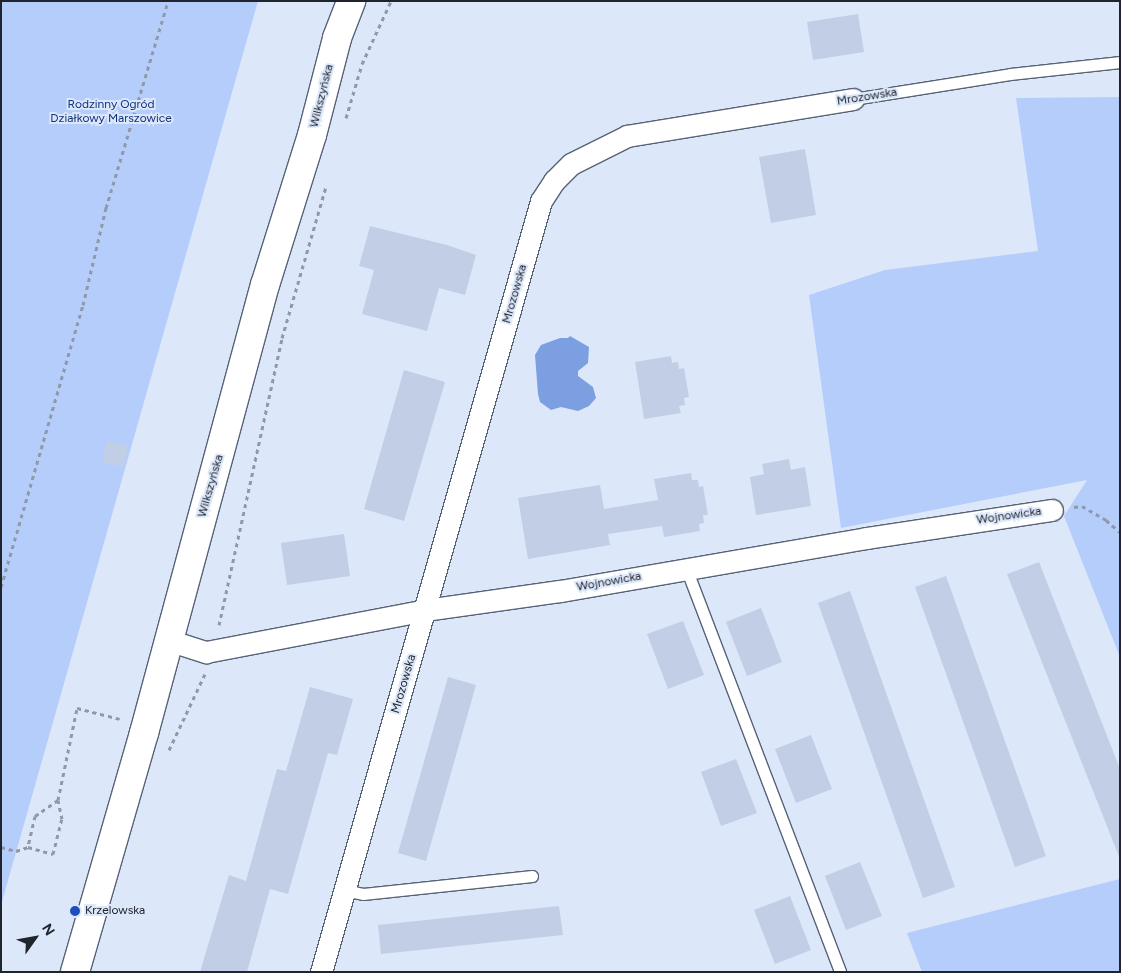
<!DOCTYPE html>
<html>
<head>
<meta charset="utf-8">
<style>
  body { margin:0 }
  #map { position:relative; width:1121px; height:973px; overflow:hidden; background:#dce7fa; font-family:Figtree,sans-serif }
  div>[style] { position:absolute }
  [style*='--x'] { left:calc(var(--x)*1px); top:calc(var(--y)*1px); width:calc(var(--w)*1px); rotate:calc(var(--a)*1deg) }
  .green>* { inset:0; background:#b5cdfb }
  .water>* { inset:0; background:#7c9fe1 }
  .building>* { inset:0; background:#c1cee6 }
  .path>* { height:3px; margin-top:-1.5px; transform-origin:0; background:repeating-linear-gradient(90deg,#9099a8 0 4px,transparent 0 8px) }
  .roads { filter:drop-shadow(1px 0 #576277) drop-shadow(-1px 0 #576277) drop-shadow(0 1px #576277) drop-shadow(0 -1px #576277) }
  .lane>* { height:11px; margin:-5.5px; padding:0 5.5px; transform-origin:5.5px; border-radius:5.5px; background:#fff }
  .street>* { height:21px; margin:-10.5px; padding:0 10.5px; transform-origin:10.5px; border-radius:10.5px; background:#fff }
  .secondary>* { height:28px; margin:-14px; padding:0 14px; transform-origin:14px; border-radius:14px; background:#fff }
  .dots>* { width:14px; height:14px; translate:-50% -50%; box-sizing:border-box; border:2px solid #dce7fa; border-radius:50% }
  span { translate:-50% -50%; white-space:nowrap; text-align:center; line-height:1.15; -webkit-text-stroke:4px #dce7fa; paint-order:stroke }
  .street-label { font-size:12px; color:#20252d }
  .park-label { font-size:12px; color:#113380 }
  .poi-label { font-size:12px; color:#20252d }
  .left { translate:0 -50%; text-align:left }
  .frame { position:absolute; inset:0; border:2px solid #20252d; pointer-events:none }
  .north { position:absolute; left:10px; top:913px; width:50px; height:50px; -webkit-text-stroke:4px #dce7fa; paint-order:stroke; rotate:58deg; font-size:14px; font-weight:700; line-height:20px; text-align:center; color:#20252d }
  .north::after { content:''; display:block; margin:auto; width:18px; height:22px; background:#20252d; clip-path:polygon(50% 0,100% 100%,50% 72%,0 100%) }
</style>
</head>
<body>
<div id="map">
  <div class="green">
    <div style="clip-path:polygon(1px 1px,258px 1px,1px 905px)"></div>
    <div style="clip-path:polygon(1120px 97px,1120px 657px,1064px 516px,1087px 480px,841px 528px,809px 295px,885px 270px,1038px 251px,1016px 98px)"></div>
    <div style="clip-path:polygon(1120px 879px,1120px 972px,922px 972px,907px 933px)"></div>
  </div>
  <div class="water">
    <div style="clip-path:polygon(570px 336px,589px 347px,588px 363px,578px 371px,578px 376px,593px 387px,596px 398px,589px 406px,578px 411px,561px 407px,551px 410px,540px 402px,538px 394px,535px 355px,541px 345px,560px 338px,568px 338px)"></div>
  </div>
  <div class="building">
    <div style="clip-path:polygon(858px 14px,864px 52px,813px 60px,807px 22px)"></div>
    <div style="clip-path:polygon(805px 149px,816px 215px,771px 223px,759px 157px)"></div>
    <div style="clip-path:polygon(370px 226px,447px 245px,476px 255px,465px 295px,439px 288px,427px 331px,362px 314px,374px 270px,359px 266px)"></div>
    <div style="clip-path:polygon(671px 356px,672px 363px,678px 362px,679px 369px,684px 368px,689px 397px,684px 398px,685px 405px,679px 406px,681px 413px,644px 419px,635px 362px)"></div>
    <div style="clip-path:polygon(404px 370px,445px 382px,404px 521px,364px 509px)"></div>
    <div style="clip-path:polygon(107px 441px,128px 446px,124px 467px,102px 462px)"></div>
    <div style="clip-path:polygon(789px 459px,791px 470px,805px 467px,811px 506px,756px 515px,750px 477px,764px 474px,762px 464px)"></div>
    <div style="clip-path:polygon(691px 473px,692px 480px,698px 480px,699px 487px,703px 486px,708px 515px,703px 515px,704px 523px,699px 524px,700px 531px,664px 537px,662px 526px,608px 534px,610px 545px,528px 559px,518px 498px,600px 485px,604px 509px,658px 500px,654px 479px)"></div>
    <div style="clip-path:polygon(344px 534px,350px 576px,287px 585px,281px 543px)"></div>
    <div style="clip-path:polygon(1039px 562px,1120px 769px,1120px 859px,1007px 574px)"></div>
    <div style="clip-path:polygon(946px 576px,1046px 856px,1015px 867px,915px 587px)"></div>
    <div style="clip-path:polygon(850px 591px,955px 887px,923px 898px,818px 603px)"></div>
    <div style="clip-path:polygon(761px 608px,782px 662px,747px 676px,726px 622px)"></div>
    <div style="clip-path:polygon(683px 621px,704px 675px,668px 689px,647px 634px)"></div>
    <div style="clip-path:polygon(448px 677px,476px 685px,426px 861px,398px 853px)"></div>
    <div style="clip-path:polygon(310px 687px,353px 699px,337px 755px,328px 753px,288px 894px,270px 889px,247px 972px,200px 972px,229px 875px,246px 881px,277px 769px,286px 771px)"></div>
    <div style="clip-path:polygon(811px 735px,832px 789px,796px 803px,775px 749px)"></div>
    <div style="clip-path:polygon(736px 759px,757px 813px,721px 826px,701px 772px)"></div>
    <div style="clip-path:polygon(860px 862px,882px 916px,846px 930px,825px 876px)"></div>
    <div style="clip-path:polygon(790px 896px,811px 950px,775px 964px,754px 910px)"></div>
    <div style="clip-path:polygon(559px 906px,563px 935px,381px 954px,378px 925px)"></div>
  </div>
  <div class="path">
    <div style="--x:346;--y:118;--w:56;--a:-73.5"></div>
    <div style="--x:362;--y:64;--w:69;--a:-65.3"></div>
    <div style="--x:1074;--y:507;--w:8;--a:-7"></div>
    <div style="--x:1082;--y:506;--w:28;--a:30"></div>
    <div style="--x:1106;--y:520;--w:18;--a:41"></div>
    <div style="--x:1;--y:587;--w:294;--a:-73.8"></div>
    <div style="--x:83;--y:305;--w:100;--a:-76.7"></div>
    <div style="--x:106;--y:208;--w:216;--a:-73.3"></div>
    <div style="--x:219;--y:625;--w:294;--a:-77.6"></div>
    <div style="--x:282;--y:338;--w:157;--a:-73.8"></div>
    <div style="--x:169;--y:750;--w:84;--a:-64.7"></div>
    <div style="--x:58;--y:800;--w:28;--a:145"></div>
    <div style="--x:35;--y:816;--w:32;--a:103"></div>
    <div style="--x:28;--y:847;--w:26;--a:16"></div>
    <div style="--x:53;--y:854;--w:36;--a:-76"></div>
    <div style="--x:62;--y:819;--w:19;--a:-102"></div>
    <div style="--x:58;--y:800;--w:94;--a:-78.3"></div>
    <div style="--x:77;--y:708;--w:44;--a:14.3"></div>
    <div style="--x:1;--y:847;--w:16;--a:15"></div>
    <div style="--x:16;--y:851;--w:13;--a:-18"></div>
  </div>
  <div class="roads">
    <div class="lane">
      <div style="--x:853;--y:99;--w:159;--a:-9"></div>
      <div style="--x:1010;--y:74;--w:111;--a:-6.2"></div>
      <div style="--x:686;--y:568;--w:432;--a:69.1"></div>
      <div style="--x:344;--y:890;--w:19;--a:12"></div>
      <div style="--x:363;--y:894;--w:170;--a:-6.1"></div>
    </div>
    <div class="street">
      <div style="--x:168;--y:640;--w:40;--a:18"></div>
      <div style="--x:206;--y:652;--w:224;--a:-10.8"></div>
      <div style="--x:426;--y:610;--w:135;--a:-8.1"></div>
      <div style="--x:560;--y:591;--w:311;--a:-9.8"></div>
      <div style="--x:866;--y:538;--w:188;--a:-8.6"></div>
      <div style="--x:321;--y:972;--w:802;--a:-74.07"></div>
      <div style="--x:541;--y:201;--w:24;--a:-57"></div>
      <div style="--x:554;--y:181;--w:24;--a:-45"></div>
      <div style="--x:571;--y:164;--w:63;--a:-26.6"></div>
      <div style="--x:627;--y:136;--w:229;--a:-9.3"></div>
    </div>
    <div class="secondary">
      <div style="--x:75;--y:972;--w:249;--a:-73.9"></div>
      <div style="--x:144;--y:733;--w:464;--a:-74.9"></div>
      <div style="--x:265;--y:285;--w:157;--a:-72.6"></div>
      <div style="--x:312;--y:135;--w:100;--a:-75.5"></div>
      <div style="--x:337;--y:38;--w:40;--a:-69"></div>
    </div>
  </div>
  <div class="dots">
    <div style="left:75px;top:911px;background:#1e4fbc"></div>
  </div>
  <div class="street-label">
    <span style="left:322px;top:96px;rotate:-76deg">Wilkszyńska</span>
    <span style="left:867px;top:97px;rotate:-9deg">Mrozowska</span>
    <span style="left:515px;top:294px;rotate:-74deg">Mrozowska</span>
    <span style="left:211px;top:486px;rotate:-74deg">Wilkszyńska</span>
    <span style="left:1009px;top:516px;rotate:-8deg">Wojnowicka</span>
    <span style="left:609px;top:582px;rotate:-10deg">Wojnowicka</span>
    <span style="left:404px;top:684px;rotate:-74deg">Mrozowska</span>
  </div>
  <div class="park-label">
    <span style="left:111px;top:112px">Rodzinny Ogród<br>Działkowy Marszowice</span>
  </div>
  <div class="poi-label">
    <span class="left" style="left:85px;top:911px">Krzelowska</span>
  </div>
  <div class="frame"></div>
  <div class="north">N</div>
</div>
</body>
</html>
